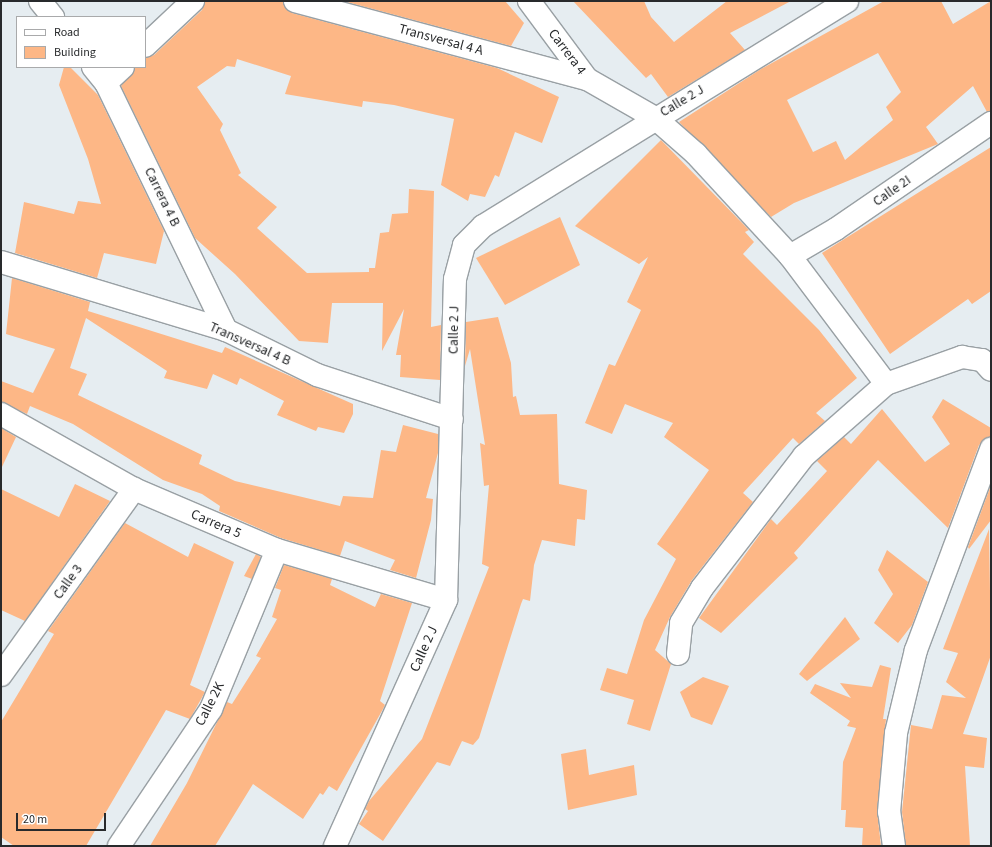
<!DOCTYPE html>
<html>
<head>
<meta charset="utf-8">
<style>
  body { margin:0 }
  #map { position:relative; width:992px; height:847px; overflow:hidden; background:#e6edf1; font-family:"Source Sans 3",sans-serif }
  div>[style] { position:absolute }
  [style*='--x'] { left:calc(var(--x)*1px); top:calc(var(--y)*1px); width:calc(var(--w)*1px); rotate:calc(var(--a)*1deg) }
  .building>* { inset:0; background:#fdb786 }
  .roads { filter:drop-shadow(1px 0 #99a0a4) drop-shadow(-1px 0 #99a0a4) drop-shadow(0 1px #99a0a4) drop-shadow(0 -1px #99a0a4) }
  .street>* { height:22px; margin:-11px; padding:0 11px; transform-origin:11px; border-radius:11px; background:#fff }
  span { translate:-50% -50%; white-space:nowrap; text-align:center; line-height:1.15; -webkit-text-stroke:3px #fff; paint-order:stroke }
  .street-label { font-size:14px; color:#282a2c }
  .frame { position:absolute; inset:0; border:2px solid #282a2c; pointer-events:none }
  .legend { position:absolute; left:16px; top:16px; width:130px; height:52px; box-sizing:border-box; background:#fff; border:1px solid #a9aaab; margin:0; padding:5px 7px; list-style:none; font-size:12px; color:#282a2c }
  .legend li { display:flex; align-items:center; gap:8px; height:20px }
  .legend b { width:20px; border:1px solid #a9aaab }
  .scale { position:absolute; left:16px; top:813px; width:90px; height:18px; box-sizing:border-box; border:2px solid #282a2c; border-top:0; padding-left:5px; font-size:12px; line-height:14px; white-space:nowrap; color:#282a2c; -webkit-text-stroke:3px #fff; paint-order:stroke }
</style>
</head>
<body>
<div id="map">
  <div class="building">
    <div style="clip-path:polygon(205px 1px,283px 1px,292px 13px,497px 68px,559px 97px,542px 143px,515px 132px,499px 177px,495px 175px,485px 197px,470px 194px,468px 201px,441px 185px,454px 119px,394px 105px,363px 101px,362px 107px,285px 94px,291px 76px,237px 59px,235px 67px,227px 66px,197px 87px,223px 124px,220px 130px,241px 173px,238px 175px,277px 207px,257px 228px,307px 273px,369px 272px,369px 268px,375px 268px,380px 233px,389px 232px,392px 214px,408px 213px,409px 189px,434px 191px,431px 327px,441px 325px,440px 380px,400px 377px,401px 355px,396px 355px,404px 309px,382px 351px,383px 303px,332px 303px,328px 343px,299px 341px,235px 274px,195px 238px,121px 86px,135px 67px,145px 67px,145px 58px,154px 55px,202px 10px)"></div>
    <div style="clip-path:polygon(343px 1px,505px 1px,524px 23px,511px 46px)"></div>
    <div style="clip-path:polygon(573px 1px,644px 1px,651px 17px,674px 42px,727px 1px,791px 1px,730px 33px,745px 50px,668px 97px,651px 74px,646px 78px)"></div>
    <div style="clip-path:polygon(evenodd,884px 1px,941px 1px,953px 24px,991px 1px,991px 111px,987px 112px,973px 86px,926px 127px,938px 144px,794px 203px,771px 217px,679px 122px,761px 69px,884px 1px,878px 53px,901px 92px,886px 107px,893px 120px,845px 160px,836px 141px,813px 152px,787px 100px,878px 53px)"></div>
    <div style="clip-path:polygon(64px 67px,70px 67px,98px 95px,164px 231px,156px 264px,104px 253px,97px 278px,15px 253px,24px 202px,74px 214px,78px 201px,101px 204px,88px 159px,59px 85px)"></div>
    <div style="clip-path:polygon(661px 140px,749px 230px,745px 232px,754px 242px,743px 254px,819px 330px,857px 378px,816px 413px,825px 421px,799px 444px,793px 438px,743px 493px,753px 502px,692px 580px,670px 617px,655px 650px,671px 664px,650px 731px,627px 724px,634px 700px,600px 690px,607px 668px,627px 674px,644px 620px,676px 559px,657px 544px,709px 470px,664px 437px,673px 423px,625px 404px,612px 434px,585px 423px,609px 364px,615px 366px,641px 310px,627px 302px,648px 257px,639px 264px,575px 226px)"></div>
    <div style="clip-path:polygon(991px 147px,991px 291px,972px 304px,968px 299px,890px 354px,822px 253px)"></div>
    <div style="clip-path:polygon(560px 217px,580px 265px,505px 305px,476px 258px)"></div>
    <div style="clip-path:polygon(12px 278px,90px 302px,88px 311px,222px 353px,225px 347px,353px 404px,353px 414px,344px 433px,318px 427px,316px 431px,277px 415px,284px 401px,240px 378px,237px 385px,213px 374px,207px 389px,164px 378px,167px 371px,86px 318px,70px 368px,87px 374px,78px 395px,202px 455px,199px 464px,235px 481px,340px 506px,343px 496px,373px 498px,381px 450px,396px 452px,403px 425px,438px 434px,438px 453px,426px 498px,433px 499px,431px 520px,416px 578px,390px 570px,395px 560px,345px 541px,340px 556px,281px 538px,219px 511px,220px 506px,202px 494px,163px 480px,73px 424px,30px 406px,27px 414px,1px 402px,1px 381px,33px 393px,55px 349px,6px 334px)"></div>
    <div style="clip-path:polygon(498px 317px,511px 363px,513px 397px,516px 396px,520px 415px,557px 414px,559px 484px,587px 490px,585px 520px,577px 519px,575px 546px,542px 540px,534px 565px,530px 601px,523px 599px,521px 604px,479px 738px,473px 745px,462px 741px,450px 766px,437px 762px,383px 841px,359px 824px,368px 811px,365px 809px,369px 801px,422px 739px,489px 567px,482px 564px,489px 485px,484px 486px,480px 443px,485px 445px,470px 349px,465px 366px,466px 322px)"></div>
    <div style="clip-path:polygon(943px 399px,991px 428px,991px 437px,979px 445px,948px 528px,878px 460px,794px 553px,798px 558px,721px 633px,699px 618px,771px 519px,777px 525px,827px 471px,817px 461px,844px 437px,851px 444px,882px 409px,925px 462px,950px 444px,932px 417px)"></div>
    <div style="clip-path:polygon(1px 428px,16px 437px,1px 469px)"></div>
    <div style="clip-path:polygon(75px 484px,110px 501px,25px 621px,1px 610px,1px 489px,59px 517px)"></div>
    <div style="clip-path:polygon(991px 485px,991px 520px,969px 549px,968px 547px)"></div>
    <div style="clip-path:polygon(125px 523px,188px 557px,194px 543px,234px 562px,190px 685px,205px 692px,190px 719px,166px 710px,86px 846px,14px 846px,1px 837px,1px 722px,54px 634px,48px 631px)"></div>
    <div style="clip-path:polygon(989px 529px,991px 655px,963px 734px,987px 738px,984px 768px,965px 766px,970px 846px,906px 846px,902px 812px,911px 725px,932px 729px,942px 695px,966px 698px,946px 682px,958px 653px,943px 649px)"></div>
    <div style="clip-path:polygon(887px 550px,928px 582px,912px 625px,898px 643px,874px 623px,893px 594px,878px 570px)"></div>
    <div style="clip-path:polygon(256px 554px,261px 557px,252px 579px,244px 576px)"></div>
    <div style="clip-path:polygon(284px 565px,332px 579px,330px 585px,375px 607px,381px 594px,412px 603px,380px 701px,385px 705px,383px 709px,337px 791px,329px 786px,323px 795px,320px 793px,303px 819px,253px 784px,215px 846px,150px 846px,187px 783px,227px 702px,232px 704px,261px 658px,256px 656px,277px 619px,272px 617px,281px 590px,275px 588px)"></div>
    <div style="clip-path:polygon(845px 617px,860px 639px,807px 681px,799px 674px)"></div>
    <div style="clip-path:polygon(880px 665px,891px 668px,883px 719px,886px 719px,877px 811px,881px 846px,862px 846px,863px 828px,845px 827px,846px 810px,841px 810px,843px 762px,856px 728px,847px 726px,850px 721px,810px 693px,815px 684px,851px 698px,840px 683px,872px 687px)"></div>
    <div style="clip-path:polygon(703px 677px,729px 686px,712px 725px,691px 717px,680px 692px)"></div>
    <div style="clip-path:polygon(586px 749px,589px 775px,634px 765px,637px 795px,568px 810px,561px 754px)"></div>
  </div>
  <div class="roads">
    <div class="street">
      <div style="--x:40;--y:1;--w:21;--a:51"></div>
      <div style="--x:295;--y:1;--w:302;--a:15"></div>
      <div style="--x:529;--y:1;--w:97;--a:53.4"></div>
      <div style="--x:587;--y:79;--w:78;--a:29.8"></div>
      <div style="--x:655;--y:118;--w:55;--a:41.3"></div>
      <div style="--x:696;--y:154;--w:139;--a:47.3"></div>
      <div style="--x:790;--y:256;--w:160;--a:53.1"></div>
      <div style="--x:886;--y:384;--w:81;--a:-19.6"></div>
      <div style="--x:962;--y:357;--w:20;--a:9"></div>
      <div style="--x:982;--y:360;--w:13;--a:48"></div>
      <div style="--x:145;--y:46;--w:66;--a:-43.2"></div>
      <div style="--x:93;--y:67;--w:21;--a:51"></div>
      <div style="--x:106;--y:83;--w:275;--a:64.1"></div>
      <div style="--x:106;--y:83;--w:23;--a:-43"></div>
      <div style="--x:790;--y:256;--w:53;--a:-30.4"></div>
      <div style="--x:836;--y:229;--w:188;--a:-34.4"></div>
      <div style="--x:1;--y:262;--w:235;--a:16.8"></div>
      <div style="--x:226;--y:330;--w:102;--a:26.3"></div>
      <div style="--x:317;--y:375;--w:142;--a:18.1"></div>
      <div style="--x:1;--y:414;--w:153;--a:29.4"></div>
      <div style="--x:134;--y:489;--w:155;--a:23.1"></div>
      <div style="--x:277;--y:550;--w:176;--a:16.5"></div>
      <div style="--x:678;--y:654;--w:31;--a:-84"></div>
      <div style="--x:681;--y:623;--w:41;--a:-59"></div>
      <div style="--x:702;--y:588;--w:167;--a:-52.3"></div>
      <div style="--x:804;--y:456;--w:109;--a:-41.3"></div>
      <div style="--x:1;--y:675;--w:229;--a:-54.4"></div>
      <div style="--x:119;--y:846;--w:165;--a:-56.1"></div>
      <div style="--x:211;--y:709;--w:172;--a:-67.5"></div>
      <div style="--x:335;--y:846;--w:270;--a:-65.7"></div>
      <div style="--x:446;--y:600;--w:321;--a:-88.4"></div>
      <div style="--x:455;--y:279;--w:35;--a:-75"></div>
      <div style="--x:464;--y:245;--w:27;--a:-45"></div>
      <div style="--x:483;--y:226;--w:428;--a:-31.7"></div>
      <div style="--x:894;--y:846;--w:34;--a:-98"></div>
      <div style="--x:889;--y:812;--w:79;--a:-84.9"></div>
      <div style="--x:896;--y:733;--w:85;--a:-76.5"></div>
      <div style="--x:916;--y:650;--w:215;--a:-69.5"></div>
    </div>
  </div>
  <div class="street-label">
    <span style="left:441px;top:40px;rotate:15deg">Transversal 4 A</span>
    <span style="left:567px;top:52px;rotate:53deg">Carrera 4</span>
    <span style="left:682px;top:101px;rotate:-31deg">Calle 2 J</span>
    <span style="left:892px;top:191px;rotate:-35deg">Calle 2I</span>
    <span style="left:162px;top:197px;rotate:64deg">Carrera 4 B</span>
    <span style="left:454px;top:330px;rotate:-89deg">Calle 2 J</span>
    <span style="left:250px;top:344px;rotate:24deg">Transversal 4 B</span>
    <span style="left:216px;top:524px;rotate:23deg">Carrera 5</span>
    <span style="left:68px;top:582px;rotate:-54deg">Calle 3</span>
    <span style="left:424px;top:649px;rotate:-66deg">Calle 2 J</span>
    <span style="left:210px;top:704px;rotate:-63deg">Calle 2K</span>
  </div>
  <div class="frame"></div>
  <ul class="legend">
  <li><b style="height:5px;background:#fff"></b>Road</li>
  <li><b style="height:11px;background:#fdb786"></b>Building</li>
  </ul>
  <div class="scale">20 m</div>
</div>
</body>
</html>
